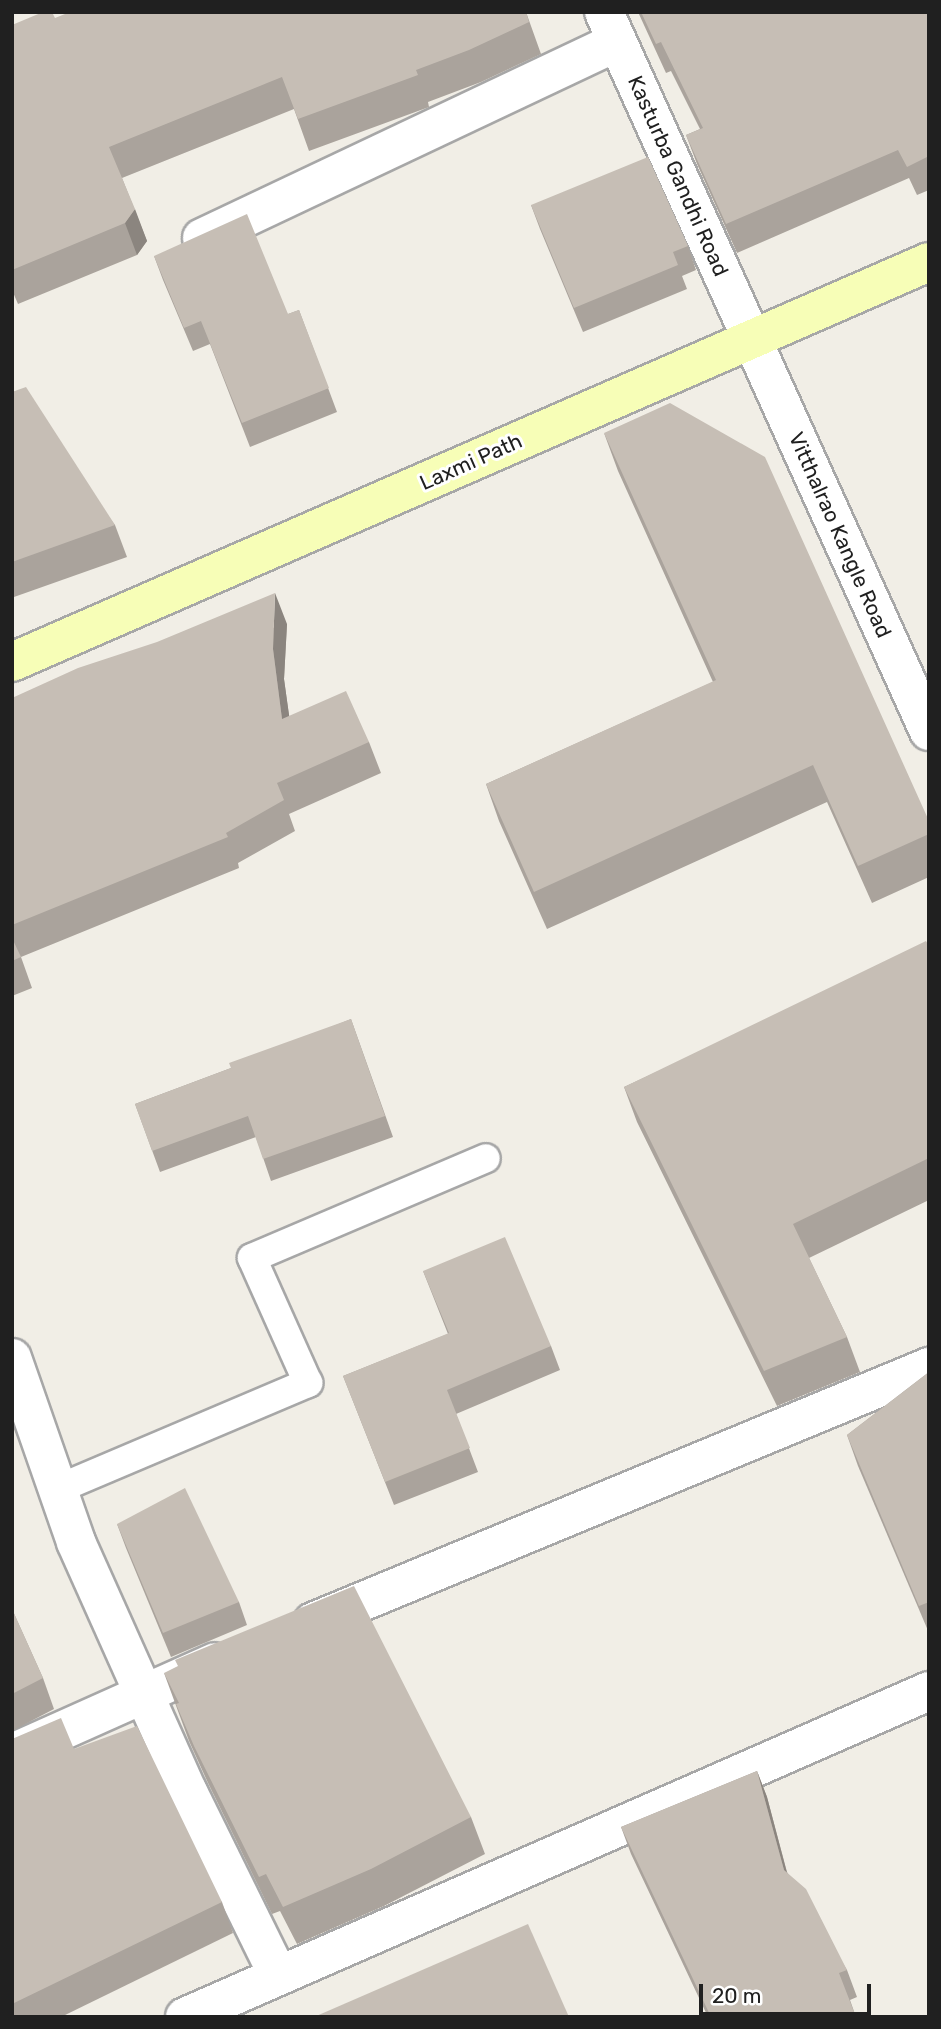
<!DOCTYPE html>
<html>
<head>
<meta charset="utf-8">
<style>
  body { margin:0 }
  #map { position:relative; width:941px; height:2029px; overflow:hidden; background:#f1eee6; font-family:Rubik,sans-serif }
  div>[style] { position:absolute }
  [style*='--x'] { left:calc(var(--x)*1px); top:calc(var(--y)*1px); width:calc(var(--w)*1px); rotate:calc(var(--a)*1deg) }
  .roads { filter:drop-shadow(2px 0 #a7a7a7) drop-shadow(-2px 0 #a7a7a7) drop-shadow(0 2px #a7a7a7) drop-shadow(0 -2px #a7a7a7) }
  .lane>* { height:28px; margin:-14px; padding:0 14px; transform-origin:14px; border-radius:14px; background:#fff }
  .street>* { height:38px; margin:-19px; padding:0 19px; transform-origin:19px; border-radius:19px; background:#fff }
  .secondary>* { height:38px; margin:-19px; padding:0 19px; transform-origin:19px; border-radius:19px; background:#f7feb7 }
  .wall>* { inset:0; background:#aaa39c }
  .shaded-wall>* { inset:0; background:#8b857f }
  .building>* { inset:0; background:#c6beb5 }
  span { translate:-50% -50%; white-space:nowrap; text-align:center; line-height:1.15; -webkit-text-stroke:6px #fff; paint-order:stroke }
  .street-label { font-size:21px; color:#202020 }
  .frame { position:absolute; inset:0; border:14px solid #202020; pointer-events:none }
  .scale { position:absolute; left:699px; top:1984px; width:172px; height:32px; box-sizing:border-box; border:4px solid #202020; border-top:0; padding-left:9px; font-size:21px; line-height:24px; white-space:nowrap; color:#202020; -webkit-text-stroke:5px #fff; paint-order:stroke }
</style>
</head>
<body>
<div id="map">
  <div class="roads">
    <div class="lane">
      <div style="--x:58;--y:1489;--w:272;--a:-23"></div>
      <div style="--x:308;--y:1383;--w:137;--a:-114.1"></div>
      <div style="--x:252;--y:1258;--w:254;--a:-23.1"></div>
    </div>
    <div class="street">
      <div style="--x:604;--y:12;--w:789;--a:65.68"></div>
      <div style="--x:202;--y:238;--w:459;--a:-25.3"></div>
      <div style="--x:12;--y:1358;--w:195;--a:70.8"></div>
      <div style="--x:76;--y:1542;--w:274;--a:65.9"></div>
      <div style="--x:188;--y:1792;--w:204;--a:63.8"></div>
      <div style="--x:313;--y:1622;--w:667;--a:-22.49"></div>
      <div style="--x:12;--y:1753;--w:222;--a:-24.1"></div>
      <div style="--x:185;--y:2017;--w:812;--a:-23.66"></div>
    </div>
    <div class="secondary">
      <div style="--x:12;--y:662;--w:1000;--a:-23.57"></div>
    </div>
  </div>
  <div class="wall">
    <div style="clip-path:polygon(526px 12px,541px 54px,481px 82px,428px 102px,429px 107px,309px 151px,294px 109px,122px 178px,147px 241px,137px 255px,18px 304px,12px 290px,12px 25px,55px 18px)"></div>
    <div style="clip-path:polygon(638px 12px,929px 12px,929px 190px,917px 195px,909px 178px,737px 253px,697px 164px,686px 135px,700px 129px,671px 71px,666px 73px)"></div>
    <div style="clip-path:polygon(531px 205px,688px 246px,696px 270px,682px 276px,687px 289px,583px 332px,540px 229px)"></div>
    <div style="clip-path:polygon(154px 256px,288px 314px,299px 310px,337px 412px,250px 447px,210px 344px,193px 351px,163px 280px)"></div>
    <div style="clip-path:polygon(12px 392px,115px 525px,127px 557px,14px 597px,12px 593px)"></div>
    <div style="clip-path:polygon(604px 433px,929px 821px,929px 877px,872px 903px,827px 802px,547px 929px,499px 821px,486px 784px,713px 682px,618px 471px)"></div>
    <div style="clip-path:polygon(287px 624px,284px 679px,289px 716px,369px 742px,381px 773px,289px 814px,295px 831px,238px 863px,239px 868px,21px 957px,32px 988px,12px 996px,12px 698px)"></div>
    <div style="clip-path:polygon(929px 946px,929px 1200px,809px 1258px,847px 1337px,860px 1372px,777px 1406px,637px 1122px,624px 1087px)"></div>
    <div style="clip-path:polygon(351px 1019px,393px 1137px,271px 1181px,256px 1137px,160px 1172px,135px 1104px,231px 1068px)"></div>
    <div style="clip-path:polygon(423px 1271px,551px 1346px,560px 1370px,456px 1414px,478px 1472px,394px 1505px,343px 1376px,448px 1334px)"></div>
    <div style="clip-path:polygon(929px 1372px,929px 1633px,858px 1466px,847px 1435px)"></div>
    <div style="clip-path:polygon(117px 1524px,239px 1602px,247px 1625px,171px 1657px,126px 1548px)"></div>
    <div style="clip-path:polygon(12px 1609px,43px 1678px,54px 1709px,12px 1731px)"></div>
    <div style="clip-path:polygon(164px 1673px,471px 1817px,485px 1854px,384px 1906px,297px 1944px,280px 1911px,272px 1914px,208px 1783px,189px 1741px)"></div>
    <div style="clip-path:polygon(12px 1739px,74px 1749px,222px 1902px,233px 1933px,61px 2017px,14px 2017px,12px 2012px)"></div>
    <div style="clip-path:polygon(757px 1771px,767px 1797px,787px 1872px,847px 1970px,857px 1997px,850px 2000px,856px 2017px,708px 2017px,631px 1854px,621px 1827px)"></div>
  </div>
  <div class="shaded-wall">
    <div style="clip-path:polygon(135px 209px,147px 241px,137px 255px,125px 223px)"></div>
    <div style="clip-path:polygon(275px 593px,287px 624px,284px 679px,294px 750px,282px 719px,273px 649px)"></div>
    <div style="clip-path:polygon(757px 1771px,767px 1797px,793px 1896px,784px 1870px)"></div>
  </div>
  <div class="building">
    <div style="clip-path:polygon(43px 12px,52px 12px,55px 18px,70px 12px,526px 12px,529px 22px,469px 50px,416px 70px,418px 75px,298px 119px,282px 77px,109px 147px,135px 209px,125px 223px,12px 270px,12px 25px)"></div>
    <div style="clip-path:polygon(641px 12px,929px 12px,929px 156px,907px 167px,898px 150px,726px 224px,686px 135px,703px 128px,661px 42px,656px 44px)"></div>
    <div style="clip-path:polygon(648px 157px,688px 246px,673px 252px,678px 265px,574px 308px,531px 205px)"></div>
    <div style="clip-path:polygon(247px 214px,288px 314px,299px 310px,329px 388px,242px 423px,201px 321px,184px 328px,154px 256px)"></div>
    <div style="clip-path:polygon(26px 387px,115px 525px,12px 562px,12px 392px)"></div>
    <div style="clip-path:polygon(670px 403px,765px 457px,929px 821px,929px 834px,858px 866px,813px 765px,534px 892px,486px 784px,716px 680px,604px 433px)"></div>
    <div style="clip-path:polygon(275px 593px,273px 649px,282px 719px,346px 691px,369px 742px,277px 783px,284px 800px,226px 833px,228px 837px,12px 925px,12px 698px,78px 668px,157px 642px)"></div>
    <div style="clip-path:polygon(12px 938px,21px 957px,12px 961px)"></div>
    <div style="clip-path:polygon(926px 941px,929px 946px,929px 1158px,793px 1224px,847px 1337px,764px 1371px,624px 1087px)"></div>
    <div style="clip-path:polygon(351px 1019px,385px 1116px,263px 1159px,248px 1116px,152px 1151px,135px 1104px,231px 1068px,229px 1063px)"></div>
    <div style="clip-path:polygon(505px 1237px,551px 1346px,447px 1390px,470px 1448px,385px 1482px,343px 1376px,449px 1333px,423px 1271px)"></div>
    <div style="clip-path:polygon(929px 1372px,929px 1602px,919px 1606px,847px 1435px)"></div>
    <div style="clip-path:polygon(185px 1488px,239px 1602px,163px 1633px,117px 1524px)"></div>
    <div style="clip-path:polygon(354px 1586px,471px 1817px,371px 1869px,283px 1907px,266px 1874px,259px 1877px,194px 1746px,176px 1704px,179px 1703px,164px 1673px,178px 1666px,175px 1660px)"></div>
    <div style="clip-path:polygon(12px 1609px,43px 1678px,12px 1694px)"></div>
    <div style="clip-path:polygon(61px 1718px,74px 1749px,137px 1726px,222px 1902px,12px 2004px,12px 1739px)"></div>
    <div style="clip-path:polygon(757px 1771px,784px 1870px,806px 1889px,847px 1970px,839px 1973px,856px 2017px,711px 2017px,621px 1827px)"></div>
    <div style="clip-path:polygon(528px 1924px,569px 2017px,314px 2017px)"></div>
  </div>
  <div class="street-label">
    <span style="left:678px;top:176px;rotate:66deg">Kasturba Gandhi Road</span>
    <span style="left:471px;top:462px;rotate:-24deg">Laxmi Path</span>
    <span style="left:840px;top:535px;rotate:66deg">Vitthalrao Kangle Road</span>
  </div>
  <div class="frame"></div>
  <div class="scale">20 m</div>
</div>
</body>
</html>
